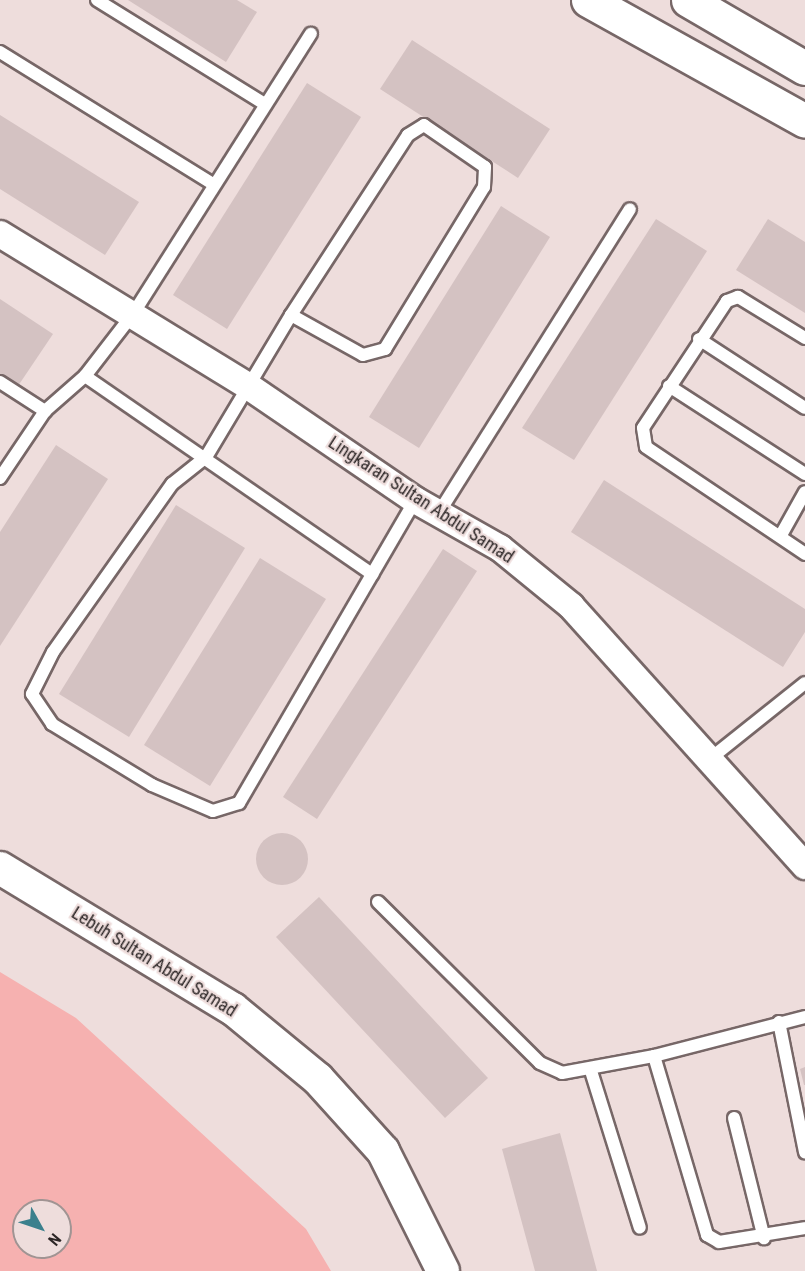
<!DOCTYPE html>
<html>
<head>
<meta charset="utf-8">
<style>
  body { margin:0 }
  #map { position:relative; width:805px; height:1271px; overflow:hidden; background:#eedddc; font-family:"Roboto Condensed",sans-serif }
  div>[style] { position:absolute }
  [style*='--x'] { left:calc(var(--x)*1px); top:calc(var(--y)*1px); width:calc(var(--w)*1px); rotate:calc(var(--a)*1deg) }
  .green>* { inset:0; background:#f6b1b0 }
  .building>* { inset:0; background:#d4c2c2 }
  .round { border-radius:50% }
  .roads { filter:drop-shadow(2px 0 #776767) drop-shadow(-2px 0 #776767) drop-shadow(0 2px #776767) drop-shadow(0 -2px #776767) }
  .service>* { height:12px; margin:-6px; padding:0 6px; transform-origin:6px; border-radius:6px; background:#fff }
  .minor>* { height:26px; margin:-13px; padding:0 13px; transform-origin:13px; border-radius:13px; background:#fff }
  .tertiary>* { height:32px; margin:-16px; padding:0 16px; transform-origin:16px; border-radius:16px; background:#fff }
  .motorway>* { height:33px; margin:-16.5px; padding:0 16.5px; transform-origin:16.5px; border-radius:16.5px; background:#fff }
  span { translate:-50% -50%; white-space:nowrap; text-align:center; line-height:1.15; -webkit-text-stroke:4.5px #eedddc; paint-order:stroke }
  .street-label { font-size:18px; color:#2c2626 }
  .north { position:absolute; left:12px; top:1199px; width:60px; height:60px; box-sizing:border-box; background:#eedddc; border:2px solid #a09493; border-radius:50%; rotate:130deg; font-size:16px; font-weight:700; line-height:24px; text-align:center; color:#2c2626 }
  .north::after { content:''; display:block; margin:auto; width:21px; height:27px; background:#3b808d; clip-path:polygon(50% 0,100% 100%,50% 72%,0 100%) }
</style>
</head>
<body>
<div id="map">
  <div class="green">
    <div style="clip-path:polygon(evenodd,0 972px,76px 1018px,306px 1229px,331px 1271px,0 1271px,0 972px,24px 1211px,60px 1211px,60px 1247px,24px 1247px,24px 1211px)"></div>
  </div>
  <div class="building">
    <div style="clip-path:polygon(128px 0,237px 0,257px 12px,226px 62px)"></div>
    <div style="clip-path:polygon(412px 40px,550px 129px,518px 178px,380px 89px)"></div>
    <div style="clip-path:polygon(307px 83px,361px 117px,227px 329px,173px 295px)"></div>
    <div style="clip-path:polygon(0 115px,139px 202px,105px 255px,0 189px)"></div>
    <div style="clip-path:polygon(501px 206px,550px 237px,419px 448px,369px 417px)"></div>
    <div style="clip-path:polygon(656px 219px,707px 251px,574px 460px,522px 428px)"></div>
    <div style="clip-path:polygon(768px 219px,805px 242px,805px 313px,736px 270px)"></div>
    <div style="clip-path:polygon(0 299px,53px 334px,18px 386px,0 374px)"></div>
    <div style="clip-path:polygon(56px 445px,108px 479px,0 646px,0 532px)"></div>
    <div style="clip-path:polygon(604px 480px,805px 609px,805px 632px,783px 667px,571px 532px)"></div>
    <div style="clip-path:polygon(176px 505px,245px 548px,129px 737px,59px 694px)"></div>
    <div style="clip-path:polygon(443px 549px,477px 571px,317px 819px,283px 797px)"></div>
    <div style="clip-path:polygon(260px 558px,326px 599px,210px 786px,144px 745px)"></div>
    <div class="round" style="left:256px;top:833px;width:52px;height:52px"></div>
    <div style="clip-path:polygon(319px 897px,488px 1078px,445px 1118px,276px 937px)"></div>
    <div style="clip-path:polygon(805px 1067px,805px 1085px,804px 1085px,800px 1069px)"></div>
    <div style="clip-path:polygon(560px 1133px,597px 1271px,535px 1271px,502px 1149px)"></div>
  </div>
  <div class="roads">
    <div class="service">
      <div style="--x:97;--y:0;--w:198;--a:31.8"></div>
      <div style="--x:0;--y:52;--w:251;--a:31.8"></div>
      <div style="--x:291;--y:315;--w:82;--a:29.1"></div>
      <div style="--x:363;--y:355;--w:23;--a:-15"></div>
      <div style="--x:385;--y:349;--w:190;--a:-58.6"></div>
      <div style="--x:484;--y:187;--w:20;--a:-87"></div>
      <div style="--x:485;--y:167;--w:74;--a:-145.5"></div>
      <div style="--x:424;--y:125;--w:19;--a:148"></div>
      <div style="--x:408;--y:135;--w:215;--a:123"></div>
      <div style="--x:291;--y:315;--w:165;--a:120.9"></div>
      <div style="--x:206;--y:457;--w:43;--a:141.5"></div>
      <div style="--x:172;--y:484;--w:206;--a:125.3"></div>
      <div style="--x:53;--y:652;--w:47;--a:116.6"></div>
      <div style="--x:32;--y:694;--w:36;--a:56"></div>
      <div style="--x:52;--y:724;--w:117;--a:31.4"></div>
      <div style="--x:152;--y:785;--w:66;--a:23.1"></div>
      <div style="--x:213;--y:811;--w:27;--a:-17"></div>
      <div style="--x:239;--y:803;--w:350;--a:-59.8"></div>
      <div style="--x:805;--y:338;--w:79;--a:-148.5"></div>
      <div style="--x:738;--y:297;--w:12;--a:160"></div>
      <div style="--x:727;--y:301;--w:152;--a:123.5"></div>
      <div style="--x:643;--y:428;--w:19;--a:81"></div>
      <div style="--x:646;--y:447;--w:192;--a:33.9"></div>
      <div style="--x:699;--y:339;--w:126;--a:33.1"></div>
      <div style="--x:85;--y:376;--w:349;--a:34.6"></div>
      <div style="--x:0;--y:382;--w:54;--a:32.8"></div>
      <div style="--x:669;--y:386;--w:162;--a:32.9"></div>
      <div style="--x:0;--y:478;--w:81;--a:-56.1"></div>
      <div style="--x:45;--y:411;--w:53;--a:-41.2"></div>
      <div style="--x:85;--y:376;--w:78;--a:-52.3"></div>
      <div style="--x:133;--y:314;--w:332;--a:-57.6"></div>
      <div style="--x:438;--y:514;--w:360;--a:-57.8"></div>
      <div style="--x:781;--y:535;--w:49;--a:-60.8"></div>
      <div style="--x:711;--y:758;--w:120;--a:-38.6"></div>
      <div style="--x:378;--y:902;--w:228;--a:44.8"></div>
      <div style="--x:540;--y:1063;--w:24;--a:24"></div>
      <div style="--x:562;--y:1073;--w:94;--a:-10.5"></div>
      <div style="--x:805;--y:1017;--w:156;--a:165.5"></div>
      <div style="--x:654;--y:1056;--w:187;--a:73.5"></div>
      <div style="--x:707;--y:1235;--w:14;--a:30"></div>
      <div style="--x:719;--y:1242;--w:87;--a:-9.2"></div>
      <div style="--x:779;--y:1022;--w:133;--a:78.7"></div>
      <div style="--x:591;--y:1071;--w:164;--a:72.7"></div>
      <div style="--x:734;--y:1118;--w:124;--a:76"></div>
    </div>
    <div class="minor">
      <div style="--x:0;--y:234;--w:291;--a:31.5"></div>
      <div style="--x:248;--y:386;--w:202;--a:34.3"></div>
      <div style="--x:415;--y:500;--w:98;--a:29.5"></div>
      <div style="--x:500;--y:548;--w:92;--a:39.2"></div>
      <div style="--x:571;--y:606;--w:350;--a:48"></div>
    </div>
    <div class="tertiary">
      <div style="--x:0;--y:868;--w:272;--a:31.2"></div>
      <div style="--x:233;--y:1009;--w:110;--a:39.5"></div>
      <div style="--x:318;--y:1079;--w:97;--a:47.9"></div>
      <div style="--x:383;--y:1151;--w:134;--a:63.4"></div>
    </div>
    <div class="motorway">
      <div style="--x:588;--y:0;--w:248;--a:29.1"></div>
      <div style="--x:688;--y:0;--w:135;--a:30.2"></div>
    </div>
  </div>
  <div class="street-label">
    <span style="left:421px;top:500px;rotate:33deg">Lingkaran Sultan Abdul Samad</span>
    <span style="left:154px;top:962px;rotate:32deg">Lebuh Sultan Abdul Samad</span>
  </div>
  <div class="north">N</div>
</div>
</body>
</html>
